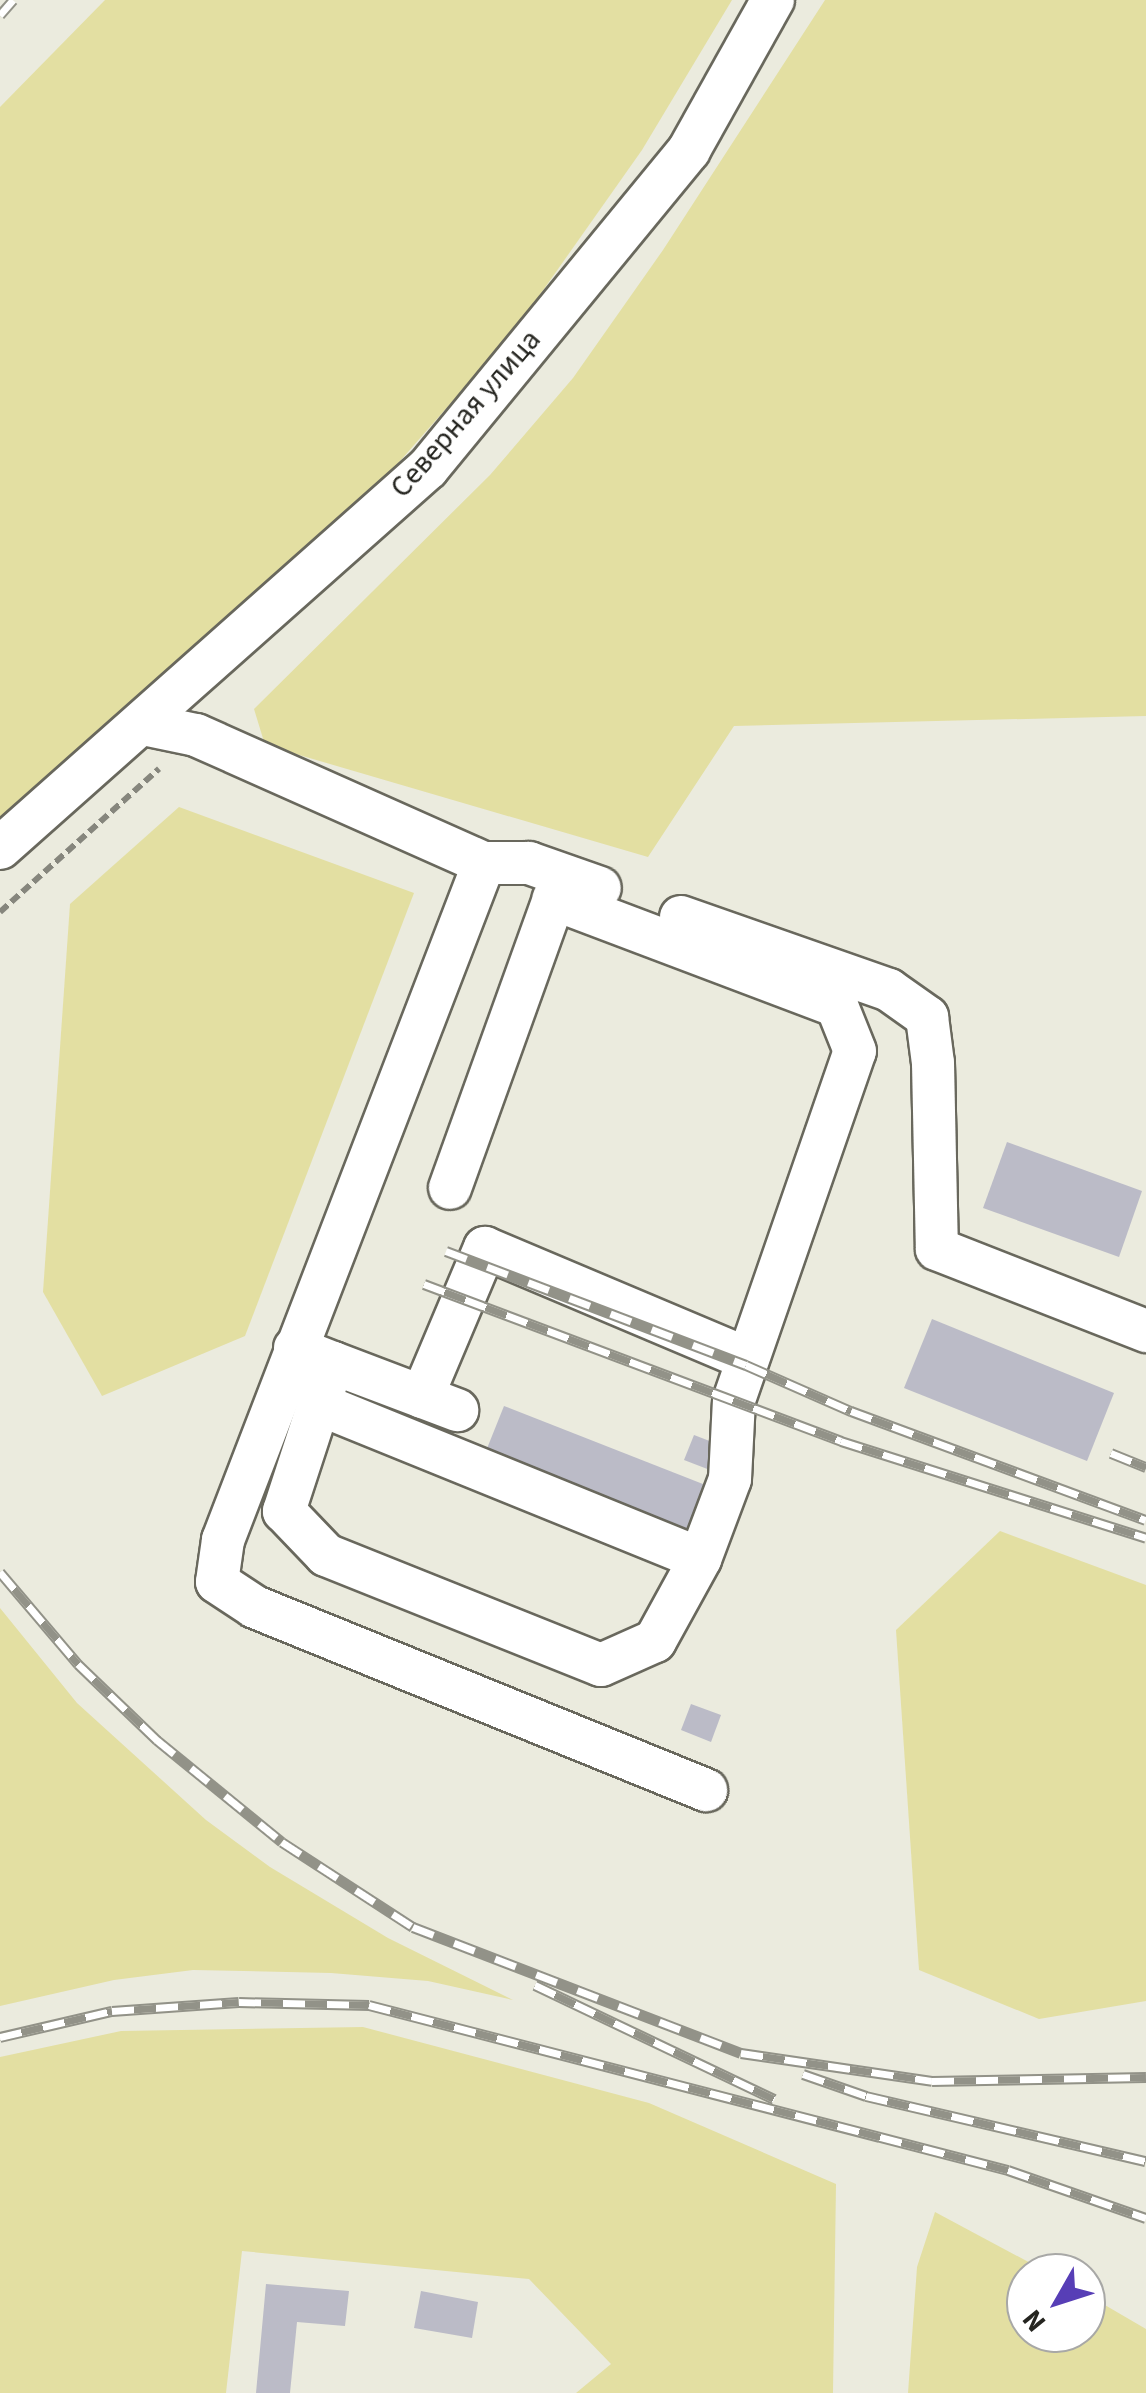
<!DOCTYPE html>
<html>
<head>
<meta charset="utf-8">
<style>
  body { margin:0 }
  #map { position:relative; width:1146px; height:2393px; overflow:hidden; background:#ebebde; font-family:"Source Sans 3",sans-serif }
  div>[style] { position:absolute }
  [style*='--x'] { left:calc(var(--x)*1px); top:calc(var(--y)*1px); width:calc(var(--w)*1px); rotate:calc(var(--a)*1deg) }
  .green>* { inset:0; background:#e3dfa2 }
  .building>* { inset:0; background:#bbbbc7 }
  .path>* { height:6px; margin-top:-3px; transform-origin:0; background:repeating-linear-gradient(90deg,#86867d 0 10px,transparent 0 15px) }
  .roads { filter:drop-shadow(2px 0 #69685d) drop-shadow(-2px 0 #69685d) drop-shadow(0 2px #69685d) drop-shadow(0 -2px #69685d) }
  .minor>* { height:42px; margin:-21px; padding:0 21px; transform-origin:21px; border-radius:21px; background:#fff }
  .rail>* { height:11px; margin-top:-5.5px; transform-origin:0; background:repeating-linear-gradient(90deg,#fff 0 22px,#929288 0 44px); box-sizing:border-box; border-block:2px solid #929288 }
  span { translate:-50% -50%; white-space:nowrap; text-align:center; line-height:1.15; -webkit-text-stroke:8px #fff; paint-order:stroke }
  .street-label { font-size:30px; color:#252520 }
  .north { position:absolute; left:1006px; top:2253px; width:100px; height:100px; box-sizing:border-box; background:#fff; border:2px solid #a8a8a6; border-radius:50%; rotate:231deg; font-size:28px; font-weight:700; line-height:40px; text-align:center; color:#252520 }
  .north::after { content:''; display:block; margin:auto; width:35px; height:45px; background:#573eb6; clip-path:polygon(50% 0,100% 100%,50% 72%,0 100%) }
</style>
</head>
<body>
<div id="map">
  <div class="green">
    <div style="clip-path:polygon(105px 0,732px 0,642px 150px,515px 330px,393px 469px,253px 605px,0 835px,0 107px)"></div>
    <div style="clip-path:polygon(825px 0,1146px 0,1146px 716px,734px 726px,648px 857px,265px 745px,254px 709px,490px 475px,573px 378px,663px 250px)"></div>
    <div style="clip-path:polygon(179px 807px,414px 893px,245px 1336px,102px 1396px,43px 1292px,70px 904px)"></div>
    <div style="clip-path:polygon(1000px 1531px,1146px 1585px,1146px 2001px,1039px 2019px,919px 1970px,896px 1630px)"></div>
    <div style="clip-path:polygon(0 1608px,77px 1703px,206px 1820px,270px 1867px,388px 1938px,513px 2000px,428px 1981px,331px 1973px,193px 1970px,114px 1980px,0 2006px)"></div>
    <div style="clip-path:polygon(363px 2027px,649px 2103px,836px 2184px,833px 2393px,576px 2393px,611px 2364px,529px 2279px,242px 2251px,226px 2393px,0 2393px,0 2057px,121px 2031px)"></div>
    <div style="clip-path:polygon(935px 2212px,1049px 2273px,1026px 2273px,1026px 2333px,1086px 2333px,1086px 2294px,1146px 2329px,1146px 2393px,908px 2393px,917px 2267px)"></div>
  </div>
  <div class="building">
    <div style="clip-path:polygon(1007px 1142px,1142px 1191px,1119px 1257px,983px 1208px)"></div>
    <div style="clip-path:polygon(932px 1319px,1114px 1393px,1087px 1461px,904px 1388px)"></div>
    <div style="clip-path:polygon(504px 1406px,708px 1486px,687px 1541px,482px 1461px)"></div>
    <div style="clip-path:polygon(694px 1435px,720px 1445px,710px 1470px,684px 1460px)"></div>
    <div style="clip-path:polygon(691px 1704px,721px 1715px,711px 1742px,681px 1730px)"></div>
    <div style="clip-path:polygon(266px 2284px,349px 2291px,345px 2326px,297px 2322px,290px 2393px,256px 2393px)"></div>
    <div style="clip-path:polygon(421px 2291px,478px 2302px,472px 2338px,414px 2328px)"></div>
  </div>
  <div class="path">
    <div style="--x:0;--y:912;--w:214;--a:-42"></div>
  </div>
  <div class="roads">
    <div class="minor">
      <div style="--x:143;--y:724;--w:54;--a:11.7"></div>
      <div style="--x:196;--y:735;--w:315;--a:24"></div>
      <div style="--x:484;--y:863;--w:45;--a:0"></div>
      <div style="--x:529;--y:863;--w:75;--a:19.4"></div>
      <div style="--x:0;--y:848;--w:572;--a:-41.6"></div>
      <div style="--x:428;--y:468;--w:411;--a:-50.6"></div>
      <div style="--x:689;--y:150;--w:172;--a:-60.8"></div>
      <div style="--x:484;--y:863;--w:726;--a:111.08"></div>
      <div style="--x:223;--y:1540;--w:42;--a:98.1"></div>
      <div style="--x:217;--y:1582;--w:45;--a:33.3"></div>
      <div style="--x:255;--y:1607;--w:487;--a:22.1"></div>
      <div style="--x:681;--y:917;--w:220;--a:19.3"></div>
      <div style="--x:889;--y:990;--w:47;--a:35.4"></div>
      <div style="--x:927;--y:1017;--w:46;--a:82.6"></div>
      <div style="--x:933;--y:1063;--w:186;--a:88.8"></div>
      <div style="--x:937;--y:1249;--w:225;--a:21.4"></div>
      <div style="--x:295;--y:1348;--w:41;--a:21.5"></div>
      <div style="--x:333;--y:1363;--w:43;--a:108.9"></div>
      <div style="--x:319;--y:1404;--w:411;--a:22.1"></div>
      <div style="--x:333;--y:1363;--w:133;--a:20.8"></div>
      <div style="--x:422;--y:1397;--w:162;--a:-67.1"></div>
      <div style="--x:485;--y:1248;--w:285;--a:22.9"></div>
      <div style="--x:319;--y:1404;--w:113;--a:108.1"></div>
      <div style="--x:284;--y:1511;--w:61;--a:46.3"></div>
      <div style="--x:326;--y:1555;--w:296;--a:21.8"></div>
      <div style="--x:601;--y:1665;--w:59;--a:-24"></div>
      <div style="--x:655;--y:1641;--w:94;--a:-61.2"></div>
      <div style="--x:700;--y:1559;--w:85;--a:-69.4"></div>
      <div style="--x:730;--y:1479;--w:79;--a:-87.1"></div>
      <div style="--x:734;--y:1400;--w:369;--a:-70.9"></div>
      <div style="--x:855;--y:1051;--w:48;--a:-111.8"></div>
      <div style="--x:837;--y:1006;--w:303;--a:-159.3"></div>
      <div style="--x:554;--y:899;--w:307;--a:109.8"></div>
    </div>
  </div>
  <div class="rail">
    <div style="--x:0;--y:15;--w:20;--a:-49"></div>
    <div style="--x:446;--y:1251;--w:321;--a:20.8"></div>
    <div style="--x:746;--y:1365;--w:115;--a:23.7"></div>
    <div style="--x:851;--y:1411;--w:314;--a:20.3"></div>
    <div style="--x:424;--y:1284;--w:446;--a:20.6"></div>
    <div style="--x:841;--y:1441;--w:320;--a:17.6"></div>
    <div style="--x:1111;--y:1453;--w:38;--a:22"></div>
    <div style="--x:0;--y:1572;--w:121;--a:49.7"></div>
    <div style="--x:78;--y:1664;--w:110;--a:43.9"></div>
    <div style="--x:157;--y:1740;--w:161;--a:39.2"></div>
    <div style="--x:282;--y:1842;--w:156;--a:33"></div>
    <div style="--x:413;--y:1927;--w:351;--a:21"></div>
    <div style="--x:741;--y:2053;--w:193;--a:8.3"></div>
    <div style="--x:932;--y:2081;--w:214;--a:-1.1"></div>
    <div style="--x:535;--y:1985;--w:265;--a:25.5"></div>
    <div style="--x:0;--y:2037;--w:115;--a:-13.1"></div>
    <div style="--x:112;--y:2011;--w:127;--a:-4.1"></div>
    <div style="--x:239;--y:2002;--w:130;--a:1.3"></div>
    <div style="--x:369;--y:2005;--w:660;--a:14.48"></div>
    <div style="--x:1008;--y:2170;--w:146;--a:19.2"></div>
    <div style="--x:803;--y:2074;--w:67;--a:19.2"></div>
    <div style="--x:866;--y:2096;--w:287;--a:13.1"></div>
  </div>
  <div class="street-label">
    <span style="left:466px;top:414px;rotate:-49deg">Северная улица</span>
  </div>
  <div class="north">N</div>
</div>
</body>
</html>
